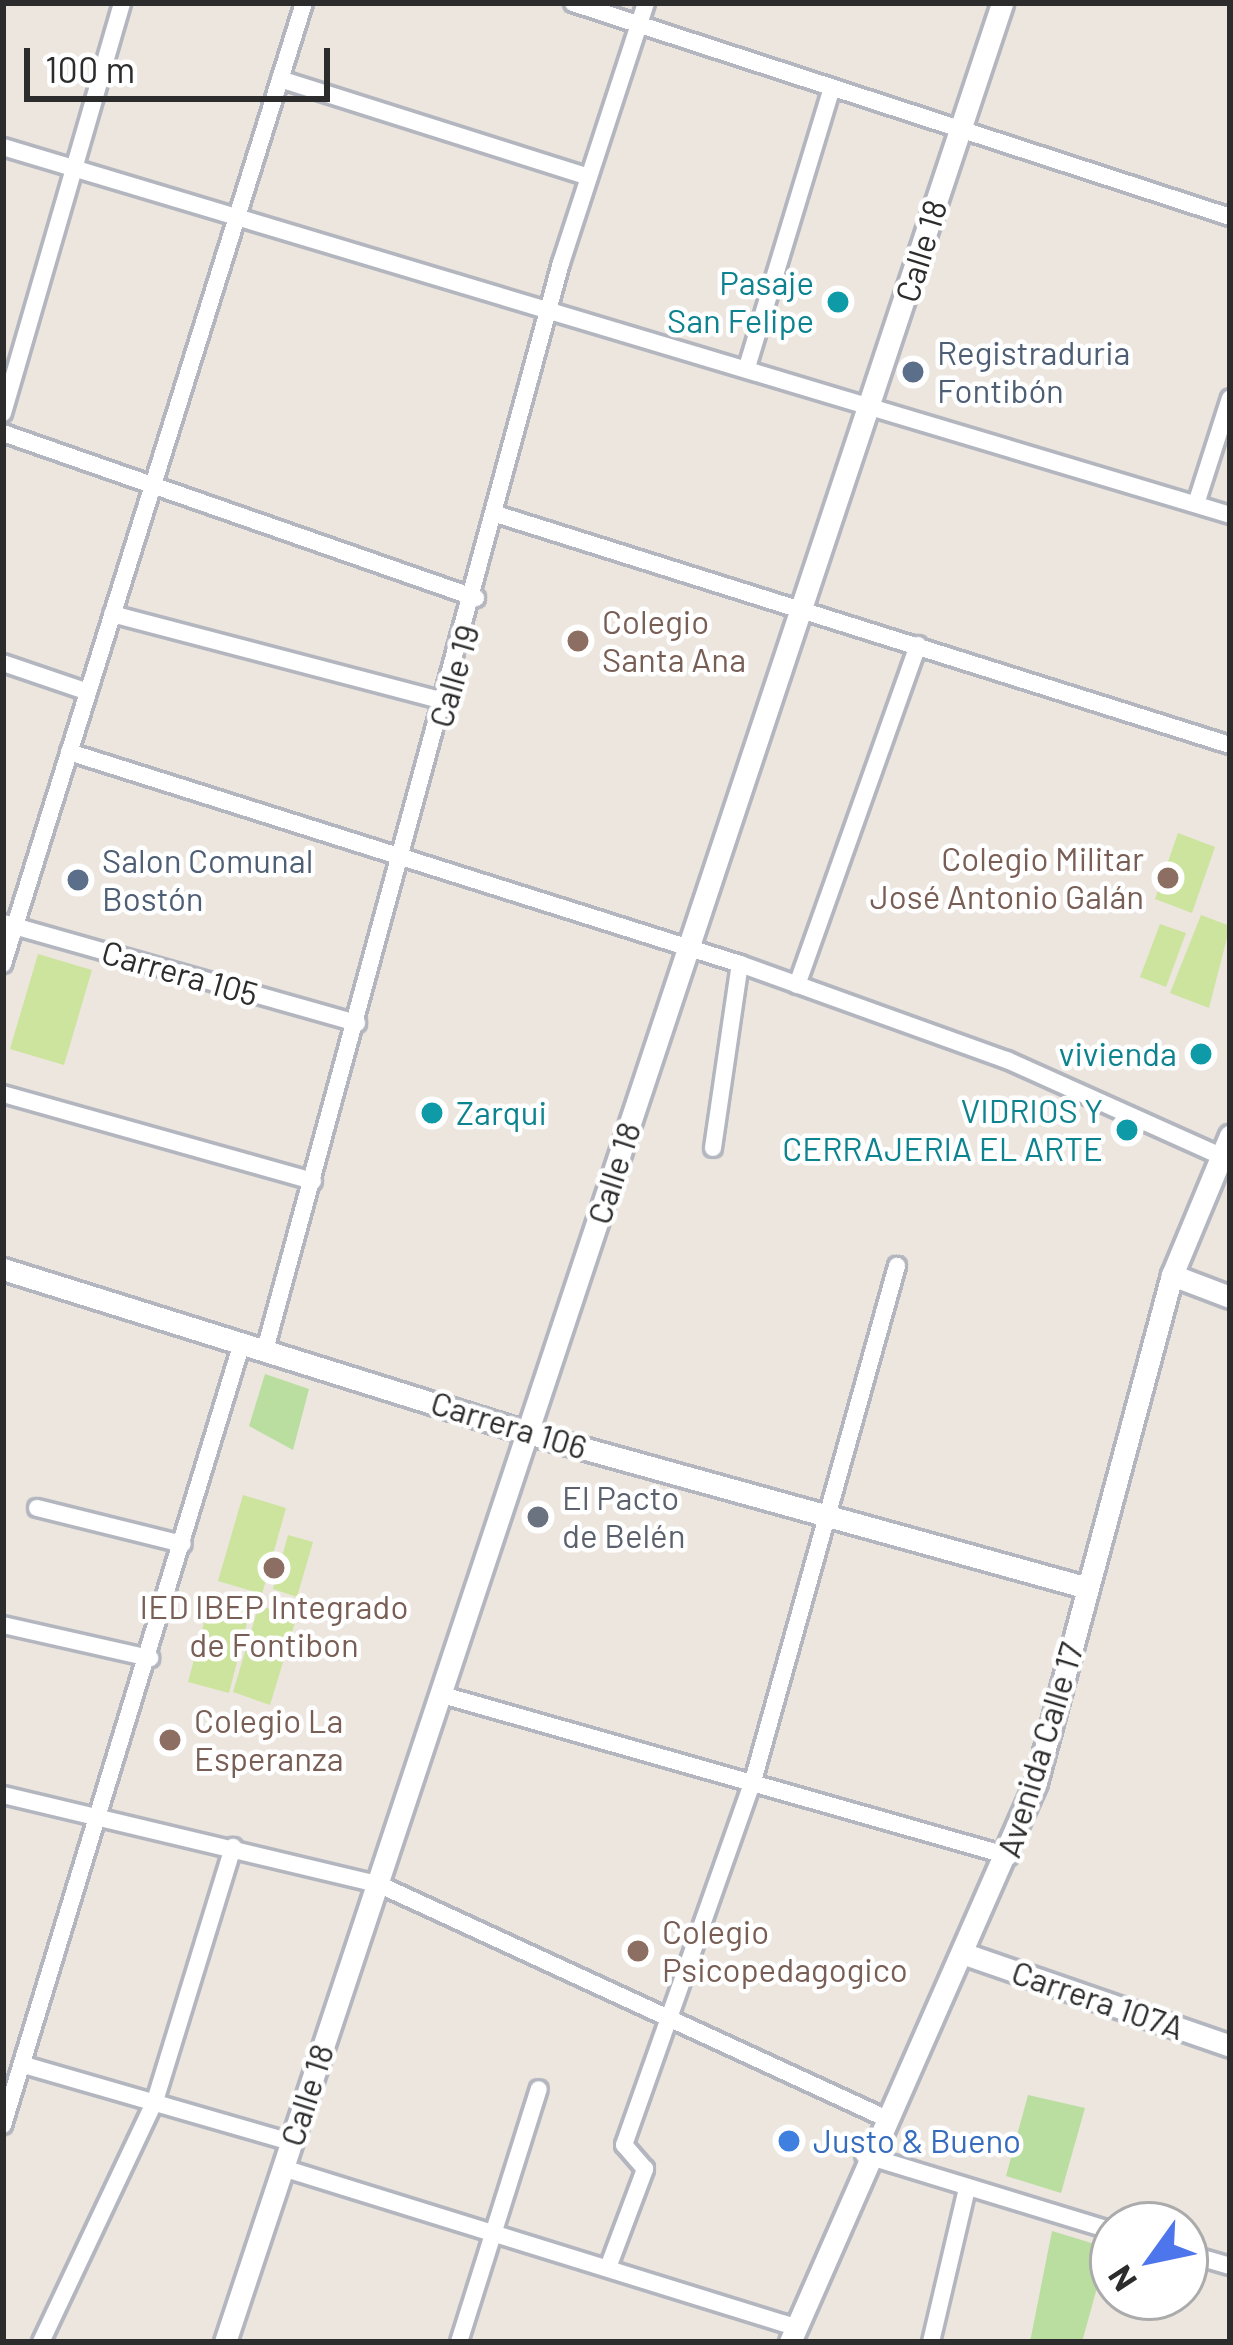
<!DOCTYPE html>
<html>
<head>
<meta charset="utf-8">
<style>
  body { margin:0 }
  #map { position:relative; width:1233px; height:2345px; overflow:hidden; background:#ece6df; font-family:Barlow,sans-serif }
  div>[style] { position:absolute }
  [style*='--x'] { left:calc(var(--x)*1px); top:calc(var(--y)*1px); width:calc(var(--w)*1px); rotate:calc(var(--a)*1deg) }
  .green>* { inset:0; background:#badea0 }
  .pitch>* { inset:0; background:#cce49d }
  .roads { filter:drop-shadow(3px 0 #b3b6be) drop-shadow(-3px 0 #b3b6be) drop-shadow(0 3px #b3b6be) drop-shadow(0 -3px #b3b6be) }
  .street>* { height:16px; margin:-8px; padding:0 8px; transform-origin:8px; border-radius:8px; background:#fff }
  .secondary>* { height:21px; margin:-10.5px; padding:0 10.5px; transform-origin:10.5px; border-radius:10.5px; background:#fff }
  .dots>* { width:33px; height:33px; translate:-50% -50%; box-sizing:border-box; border:6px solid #fff; border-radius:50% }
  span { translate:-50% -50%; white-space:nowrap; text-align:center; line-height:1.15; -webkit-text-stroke:9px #fff; paint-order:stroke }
  .street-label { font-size:33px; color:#2c2c2c }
  .culture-label { font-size:33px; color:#0d838f }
  .right { translate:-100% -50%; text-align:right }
  .left { translate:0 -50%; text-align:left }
  .service-label { font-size:33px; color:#4e5e75 }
  .education-label { font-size:33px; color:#785e54 }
  .worship-label { font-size:33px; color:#5b616d }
  .shop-label { font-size:33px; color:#366cbe }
  .frame { position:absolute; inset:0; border:6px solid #2c2c2c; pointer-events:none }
  .north { position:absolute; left:1089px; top:2201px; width:120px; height:120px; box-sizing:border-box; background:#fff; border:3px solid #ababab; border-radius:50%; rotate:237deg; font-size:33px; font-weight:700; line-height:48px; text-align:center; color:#2c2c2c }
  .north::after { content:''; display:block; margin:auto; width:42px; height:54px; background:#4d76ec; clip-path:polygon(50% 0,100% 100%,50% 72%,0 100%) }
  .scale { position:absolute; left:24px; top:48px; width:306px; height:54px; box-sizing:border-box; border:6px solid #2c2c2c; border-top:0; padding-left:15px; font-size:36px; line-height:42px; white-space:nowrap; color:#2c2c2c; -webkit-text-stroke:9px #fff; paint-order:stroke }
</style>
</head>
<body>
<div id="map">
  <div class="green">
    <div style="clip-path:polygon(265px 1374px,309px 1389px,293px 1450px,249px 1426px)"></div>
    <div style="clip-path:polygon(1028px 2095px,1085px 2108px,1061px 2193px,1006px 2176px)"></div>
    <div style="clip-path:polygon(1052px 2231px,1108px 2248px,1082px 2342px,1030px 2342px)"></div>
  </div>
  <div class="pitch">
    <div style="clip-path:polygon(1178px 833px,1215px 847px,1192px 913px,1155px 899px)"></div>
    <div style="clip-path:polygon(1201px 915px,1230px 926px,1209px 1008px,1170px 993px)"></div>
    <div style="clip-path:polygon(1160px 924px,1186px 933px,1166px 987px,1140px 977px)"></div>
    <div style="clip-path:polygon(38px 954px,92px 970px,64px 1065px,10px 1049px)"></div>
    <div style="clip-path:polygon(243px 1495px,286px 1508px,262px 1594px,218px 1581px)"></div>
    <div style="clip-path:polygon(288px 1535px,313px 1542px,297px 1597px,273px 1589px)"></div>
    <div style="clip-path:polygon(212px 1593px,252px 1604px,229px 1693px,188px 1682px)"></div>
    <div style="clip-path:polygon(259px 1605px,296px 1619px,270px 1705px,233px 1692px)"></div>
  </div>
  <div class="roads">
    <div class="street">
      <div style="--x:573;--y:3;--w:691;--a:18.04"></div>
      <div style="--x:280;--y:79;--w:324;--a:17.6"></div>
      <div style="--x:3;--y:147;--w:1281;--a:16.69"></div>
      <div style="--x:748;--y:364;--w:288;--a:-73.1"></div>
      <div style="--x:3;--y:413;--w:427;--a:-73.8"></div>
      <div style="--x:3;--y:433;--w:501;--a:19.23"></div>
      <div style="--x:1196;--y:504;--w:111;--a:-72.2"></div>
      <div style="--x:499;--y:515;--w:766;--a:17.47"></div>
      <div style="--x:112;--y:614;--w:346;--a:14.7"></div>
      <div style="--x:3;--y:663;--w:90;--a:18.8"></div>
      <div style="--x:69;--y:752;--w:704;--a:17.53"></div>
      <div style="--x:740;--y:964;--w:284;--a:19.8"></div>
      <div style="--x:1007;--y:1060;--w:235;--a:24.2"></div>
      <div style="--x:3;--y:923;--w:368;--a:15.8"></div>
      <div style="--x:3;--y:964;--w:1007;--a:-72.61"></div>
      <div style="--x:797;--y:985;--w:361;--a:-70.4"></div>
      <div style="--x:3;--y:1094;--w:322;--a:15.7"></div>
      <div style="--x:713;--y:1148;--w:186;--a:-81.7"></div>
      <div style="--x:265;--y:1350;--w:1127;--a:-74.77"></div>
      <div style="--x:561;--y:263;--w:274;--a:-71.9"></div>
      <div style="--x:37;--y:1508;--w:150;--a:13.9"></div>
      <div style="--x:3;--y:1625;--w:151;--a:12.7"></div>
      <div style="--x:439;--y:1694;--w:593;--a:15.87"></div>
      <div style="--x:3;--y:1795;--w:385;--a:13.4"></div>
      <div style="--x:378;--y:1884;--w:556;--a:24.77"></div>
      <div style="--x:24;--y:2065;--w:278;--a:16.1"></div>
      <div style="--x:3;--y:2125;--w:818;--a:-73.01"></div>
      <div style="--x:864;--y:2155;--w:260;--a:17"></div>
      <div style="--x:283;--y:2168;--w:536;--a:17.25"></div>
      <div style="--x:1185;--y:2253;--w:47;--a:16.1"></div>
      <div style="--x:609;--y:2265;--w:103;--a:-69.4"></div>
      <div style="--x:645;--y:2169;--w:32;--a:-131"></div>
      <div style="--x:624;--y:2145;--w:386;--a:-70.5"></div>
      <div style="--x:753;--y:1781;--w:535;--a:-74.38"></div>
      <div style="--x:41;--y:2342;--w:267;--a:-64.7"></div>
      <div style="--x:155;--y:2101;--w:266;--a:-72.9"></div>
      <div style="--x:459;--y:2342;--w:265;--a:-72.5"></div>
      <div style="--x:931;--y:2342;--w:157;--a:-76.8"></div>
    </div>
    <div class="secondary">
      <div style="--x:3;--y:1269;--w:550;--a:17.35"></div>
      <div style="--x:528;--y:1433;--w:581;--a:15.47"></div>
      <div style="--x:1172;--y:1275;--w:62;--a:20.8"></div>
      <div style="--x:965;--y:1954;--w:281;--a:19.1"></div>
      <div style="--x:225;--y:2342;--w:2465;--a:-71.62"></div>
      <div style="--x:790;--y:2342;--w:612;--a:-66.28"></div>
      <div style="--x:1036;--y:1782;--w:525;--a:-74.98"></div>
      <div style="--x:1172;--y:1275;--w:151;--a:-67.4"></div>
    </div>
  </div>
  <div class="dots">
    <div style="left:838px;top:302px;background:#0f9aa8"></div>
    <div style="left:913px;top:372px;background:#5c6f8a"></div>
    <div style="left:578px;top:641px;background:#8d6e63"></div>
    <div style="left:1168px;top:878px;background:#8d6e63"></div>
    <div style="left:78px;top:880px;background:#5c6f8a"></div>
    <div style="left:1201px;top:1054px;background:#0f9aa8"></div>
    <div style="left:432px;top:1113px;background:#0f9aa8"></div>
    <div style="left:1127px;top:1130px;background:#0f9aa8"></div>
    <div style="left:538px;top:1517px;background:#6b7280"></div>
    <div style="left:274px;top:1568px;background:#8d6e63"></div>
    <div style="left:170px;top:1740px;background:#8d6e63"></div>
    <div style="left:638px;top:1951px;background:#8d6e63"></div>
    <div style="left:789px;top:2141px;background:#3f7fe0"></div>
  </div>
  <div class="street-label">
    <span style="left:921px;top:251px;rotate:-73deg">Calle 18</span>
    <span style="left:454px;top:676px;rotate:-74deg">Calle 19</span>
    <span style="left:180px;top:973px;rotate:16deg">Carrera 105</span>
    <span style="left:614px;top:1173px;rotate:-72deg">Calle 18</span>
    <span style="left:509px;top:1425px;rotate:17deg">Carrera 106</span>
    <span style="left:1040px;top:1750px;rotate:-73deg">Avenida Calle 17</span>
    <span style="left:1098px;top:2000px;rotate:19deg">Carrera 107A</span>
    <span style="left:307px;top:2095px;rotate:-72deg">Calle 18</span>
  </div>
  <div class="culture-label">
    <span class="right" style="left:814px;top:302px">Pasaje<br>San Felipe</span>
    <span class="right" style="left:1177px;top:1054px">vivienda</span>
    <span class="right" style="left:1103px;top:1130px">VIDRIOS Y<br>CERRAJERIA EL ARTE</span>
    <span class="left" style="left:456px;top:1113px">Zarqui</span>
  </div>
  <div class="service-label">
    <span class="left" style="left:937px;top:372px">Registraduria<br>Fontibón</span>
    <span class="left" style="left:102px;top:880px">Salon Comunal<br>Bostón</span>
  </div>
  <div class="education-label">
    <span class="left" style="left:602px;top:641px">Colegio<br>Santa Ana</span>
    <span class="right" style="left:1144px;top:878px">Colegio Militar<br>José Antonio Galán</span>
    <span style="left:274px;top:1626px">IED IBEP Integrado<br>de Fontibon</span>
    <span class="left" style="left:194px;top:1740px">Colegio La<br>Esperanza</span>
    <span class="left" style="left:662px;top:1951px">Colegio<br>Psicopedagogico</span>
  </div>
  <div class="worship-label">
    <span class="left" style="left:562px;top:1517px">El Pacto<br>de Belén</span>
  </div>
  <div class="shop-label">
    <span class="left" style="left:813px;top:2141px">Justo &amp; Bueno</span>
  </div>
  <div class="frame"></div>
  <div class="north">N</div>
  <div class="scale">100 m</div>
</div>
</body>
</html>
